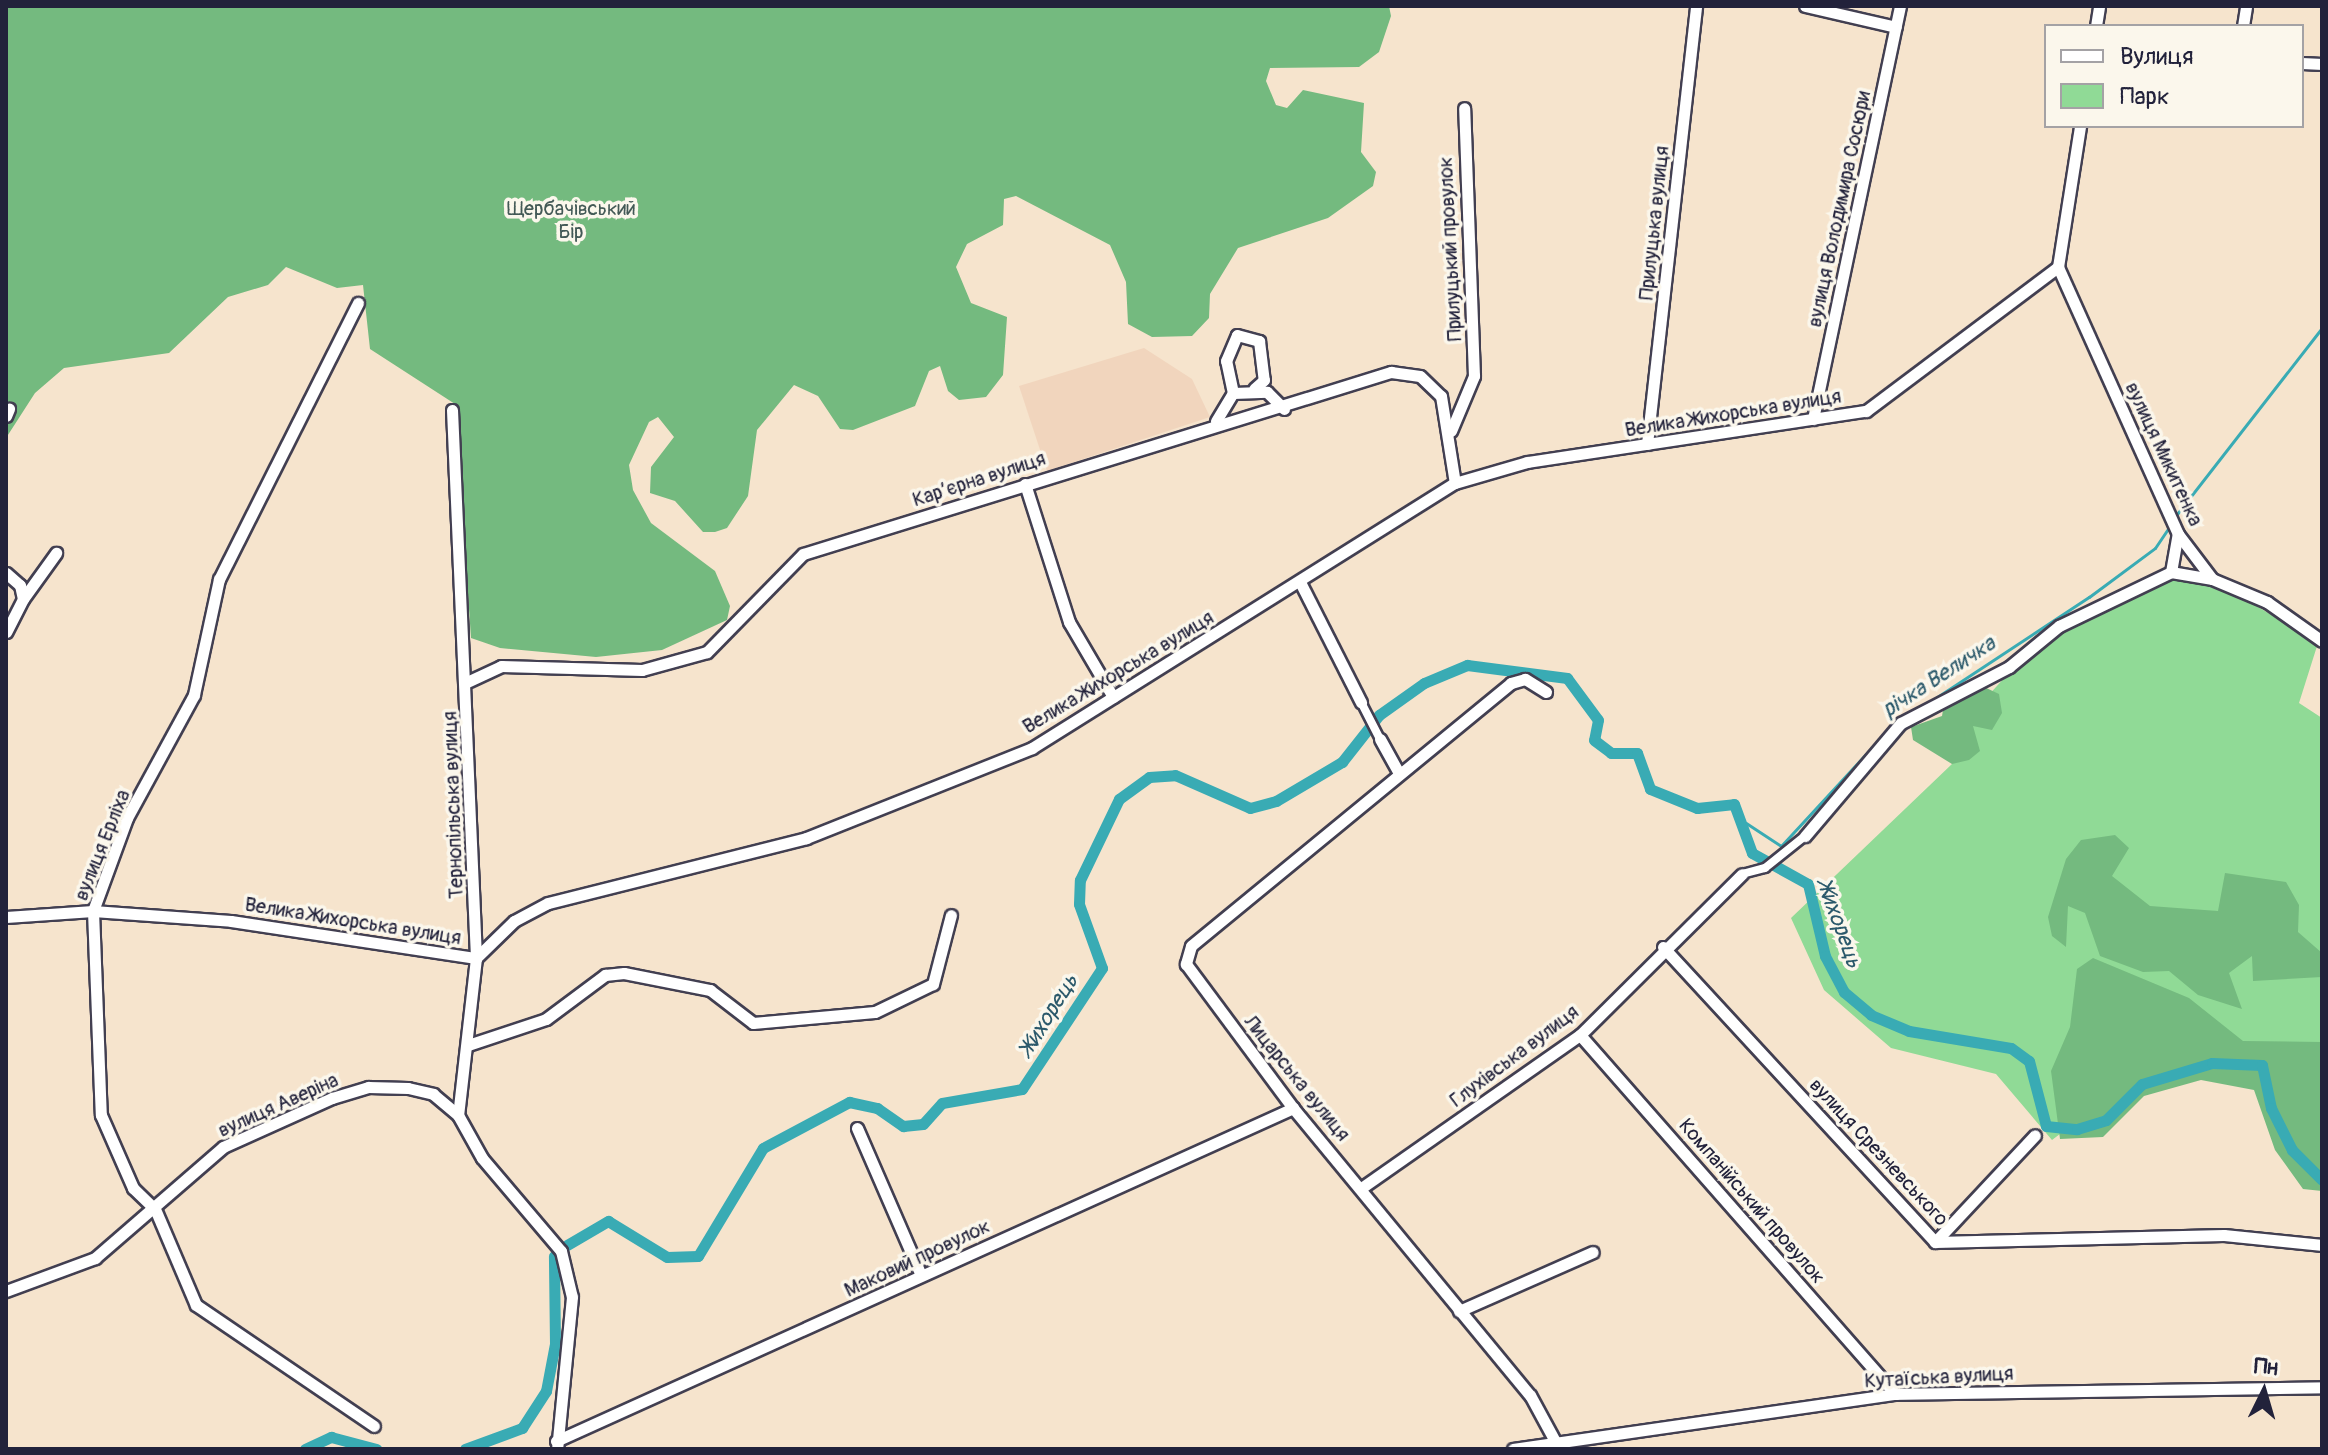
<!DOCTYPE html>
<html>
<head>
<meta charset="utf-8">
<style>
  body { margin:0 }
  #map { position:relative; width:2328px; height:1455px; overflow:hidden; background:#f6e4cd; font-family:Pangolin,sans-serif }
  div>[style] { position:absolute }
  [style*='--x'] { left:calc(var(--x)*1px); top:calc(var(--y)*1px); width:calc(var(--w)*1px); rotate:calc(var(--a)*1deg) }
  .built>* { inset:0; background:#f1d5bd }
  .green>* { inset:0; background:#90da96 }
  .forest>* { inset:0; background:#74ba7f }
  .stream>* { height:3px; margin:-1.5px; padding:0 1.5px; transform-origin:1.5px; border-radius:1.5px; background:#39abb4 }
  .canal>* { height:11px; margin:-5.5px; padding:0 5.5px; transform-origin:5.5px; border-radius:5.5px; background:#39abb4 }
  .roads { filter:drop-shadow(2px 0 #423f51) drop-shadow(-2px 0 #423f51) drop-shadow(0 2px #423f51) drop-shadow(0 -2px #423f51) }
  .pedestrian>* { height:8px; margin:-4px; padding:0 4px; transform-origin:4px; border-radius:4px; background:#fff }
  .minor>* { height:11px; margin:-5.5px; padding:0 5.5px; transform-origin:5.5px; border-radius:5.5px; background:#fff }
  span { translate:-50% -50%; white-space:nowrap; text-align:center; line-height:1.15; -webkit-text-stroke:7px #fbf7ec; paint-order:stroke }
  .park-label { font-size:20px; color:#435956 }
  .street-label { font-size:20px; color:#22223b }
  .water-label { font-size:22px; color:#2b596b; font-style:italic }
  .frame { position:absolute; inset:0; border:8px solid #22223b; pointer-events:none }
  .legend { position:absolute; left:2044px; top:24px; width:260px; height:104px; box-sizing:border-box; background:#fbf7ec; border:2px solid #a4a2a5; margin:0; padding:10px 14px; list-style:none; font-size:24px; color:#22223b }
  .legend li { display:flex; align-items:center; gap:16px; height:40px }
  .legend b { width:40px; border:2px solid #a4a2a5 }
  .north { position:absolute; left:2224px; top:1351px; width:80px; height:80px; -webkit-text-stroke:6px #fbf7ec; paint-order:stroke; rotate:5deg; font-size:22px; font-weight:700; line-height:32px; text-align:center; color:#22223b }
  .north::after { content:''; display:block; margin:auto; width:28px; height:36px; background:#22223b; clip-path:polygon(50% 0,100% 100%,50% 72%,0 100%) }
</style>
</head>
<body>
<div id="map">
  <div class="built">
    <div style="clip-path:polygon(1144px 348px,1192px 379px,1210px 417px,1047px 471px,1019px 386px)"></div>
  </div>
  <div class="green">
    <div style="clip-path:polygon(2165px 575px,2212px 579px,2318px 643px,2299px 703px,2322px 718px,2322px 1108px,2187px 1038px,2052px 1140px,1996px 1074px,1891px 1048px,1824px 990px,1791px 918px,1952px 764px,1976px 709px,2016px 665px,2059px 626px)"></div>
  </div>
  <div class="forest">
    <div style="clip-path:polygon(6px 6px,1389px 6px,1391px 16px,1379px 52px,1359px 67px,1270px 68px,1266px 81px,1276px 105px,1287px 108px,1303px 90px,1364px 103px,1361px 152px,1376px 172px,1373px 186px,1328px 218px,1238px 248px,1210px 294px,1209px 318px,1192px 336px,1152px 337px,1128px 324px,1126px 282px,1110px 245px,1016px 196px,1004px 199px,1003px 225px,967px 244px,956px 267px,971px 303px,1007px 317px,1003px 375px,986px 397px,959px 400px,948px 391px,940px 366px,929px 371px,915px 406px,853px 430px,840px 429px,818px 396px,794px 385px,757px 430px,748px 496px,727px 528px,715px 532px,703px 532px,675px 501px,650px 493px,651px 467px,674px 437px,658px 417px,649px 422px,629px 465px,633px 490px,651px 523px,715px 571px,730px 606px,727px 620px,662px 650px,596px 657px,500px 648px,471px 638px,455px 404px,370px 349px,363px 285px,337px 288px,286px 267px,268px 285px,228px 297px,169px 353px,64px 368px,35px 393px,6px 438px)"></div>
    <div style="clip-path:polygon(1982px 686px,1999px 694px,2002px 713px,1992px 730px,1973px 726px,1980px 751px,1969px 760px,1952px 764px,1913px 740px,1911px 727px,1942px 716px,1944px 704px)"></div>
    <div style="clip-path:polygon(2115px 835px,2129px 848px,2112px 876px,2150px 906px,2218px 911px,2225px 873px,2286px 882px,2299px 905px,2298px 932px,2322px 953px,2322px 977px,2253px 981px,2252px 956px,2229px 973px,2242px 1009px,2198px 995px,2169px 971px,2143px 972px,2100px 956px,2085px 913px,2068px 906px,2066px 947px,2052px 936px,2048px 917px,2066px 859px,2081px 840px)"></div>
    <div style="clip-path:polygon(2093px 958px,2189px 998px,2243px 1041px,2322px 1042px,2322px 1191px,2303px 1189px,2275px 1150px,2254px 1090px,2201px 1080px,2144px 1096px,2103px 1137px,2060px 1139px,2051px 1071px,2070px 1027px,2077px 969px)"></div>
  </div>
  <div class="stream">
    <div style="--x:2177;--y:514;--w:236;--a:-52.1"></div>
    <div style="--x:1928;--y:703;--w:193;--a:-33.4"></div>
    <div style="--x:2089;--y:597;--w:82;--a:-36.6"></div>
    <div style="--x:2155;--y:548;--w:22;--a:-56"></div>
    <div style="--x:1746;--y:823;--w:42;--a:33.3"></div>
    <div style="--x:1781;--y:846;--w:159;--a:-47.3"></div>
  </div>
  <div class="canal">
    <div style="--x:567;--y:1245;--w:48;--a:-30.3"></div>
    <div style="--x:608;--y:1221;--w:69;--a:31.4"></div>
    <div style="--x:667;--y:1257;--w:31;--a:-2"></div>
    <div style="--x:698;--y:1256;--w:126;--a:-59"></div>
    <div style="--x:763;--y:1148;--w:98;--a:-28.1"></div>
    <div style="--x:849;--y:1102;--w:29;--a:12"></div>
    <div style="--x:877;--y:1108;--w:32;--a:35"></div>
    <div style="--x:903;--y:1126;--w:20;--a:-6"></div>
    <div style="--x:923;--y:1124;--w:28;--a:-48"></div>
    <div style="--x:942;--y:1103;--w:81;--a:-9.9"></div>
    <div style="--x:1022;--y:1089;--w:145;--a:-56.5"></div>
    <div style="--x:1102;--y:968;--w:68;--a:-109.8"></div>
    <div style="--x:1079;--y:904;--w:24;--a:-88"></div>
    <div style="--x:1080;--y:880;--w:90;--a:-64.3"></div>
    <div style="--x:1119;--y:799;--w:37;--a:-36"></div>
    <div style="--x:1149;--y:777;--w:26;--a:-4"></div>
    <div style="--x:1175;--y:775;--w:82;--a:23.7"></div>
    <div style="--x:1250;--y:808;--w:27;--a:-15"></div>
    <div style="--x:1276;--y:801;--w:77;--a:-30.6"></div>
    <div style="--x:1342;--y:762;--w:60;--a:-51.8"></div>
    <div style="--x:1379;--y:715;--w:55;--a:-35.4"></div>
    <div style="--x:1424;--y:683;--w:47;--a:-22.7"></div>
    <div style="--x:1467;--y:665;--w:101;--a:7.4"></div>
    <div style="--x:1567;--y:678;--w:52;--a:53.6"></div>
    <div style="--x:1598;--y:720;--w:20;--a:101"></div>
    <div style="--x:1594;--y:740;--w:21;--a:37"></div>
    <div style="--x:1611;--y:753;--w:26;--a:0"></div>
    <div style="--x:1637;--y:753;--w:38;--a:70"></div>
    <div style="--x:1650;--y:789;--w:51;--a:22"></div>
    <div style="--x:1697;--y:808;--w:37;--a:-6"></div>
    <div style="--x:1734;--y:804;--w:52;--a:69.8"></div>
    <div style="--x:1752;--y:853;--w:64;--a:29"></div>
    <div style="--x:1808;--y:884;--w:74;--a:76.7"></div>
    <div style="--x:1825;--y:956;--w:41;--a:62.2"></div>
    <div style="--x:1844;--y:992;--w:35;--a:40"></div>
    <div style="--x:1871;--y:1015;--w:41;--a:22.8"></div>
    <div style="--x:1909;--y:1031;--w:103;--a:9.5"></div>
    <div style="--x:2011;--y:1048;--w:22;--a:36"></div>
    <div style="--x:2029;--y:1061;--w:67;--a:75.3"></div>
    <div style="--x:2046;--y:1126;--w:31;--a:6"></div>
    <div style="--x:2077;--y:1129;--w:30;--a:-17"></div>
    <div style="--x:2106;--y:1120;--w:51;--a:-45"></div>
    <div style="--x:2142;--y:1084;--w:73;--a:-16.7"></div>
    <div style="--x:2212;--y:1063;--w:50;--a:2.3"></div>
    <div style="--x:2262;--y:1065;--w:44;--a:78.2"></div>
    <div style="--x:2271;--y:1108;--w:47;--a:63.4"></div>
    <div style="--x:2292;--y:1150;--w:42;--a:45"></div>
    <div style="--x:305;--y:1449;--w:29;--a:-25"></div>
    <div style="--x:331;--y:1437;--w:47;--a:14.9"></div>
    <div style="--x:465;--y:1449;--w:61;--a:-20.2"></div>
    <div style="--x:522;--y:1428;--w:44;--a:-57"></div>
    <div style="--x:546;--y:1391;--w:48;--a:-79.2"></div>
    <div style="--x:555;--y:1344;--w:88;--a:-90.7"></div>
  </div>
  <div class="roads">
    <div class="pedestrian">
      <div style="--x:1361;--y:702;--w:42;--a:62.8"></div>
      <div style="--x:1742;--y:874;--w:24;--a:-15"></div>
      <div style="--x:1765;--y:868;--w:51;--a:-38.7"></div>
    </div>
    <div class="minor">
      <div style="--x:1805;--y:6;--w:93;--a:13"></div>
      <div style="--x:2096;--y:26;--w:20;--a:-81"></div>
      <div style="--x:2243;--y:26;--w:20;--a:-81"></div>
      <div style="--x:2302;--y:63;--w:20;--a:3"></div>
      <div style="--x:2058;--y:267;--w:293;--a:65.8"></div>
      <div style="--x:2178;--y:534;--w:56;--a:52.9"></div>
      <div style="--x:2212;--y:579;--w:60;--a:22.7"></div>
      <div style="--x:2267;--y:602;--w:67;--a:35.3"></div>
      <div style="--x:358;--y:303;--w:309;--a:116.7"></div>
      <div style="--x:219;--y:579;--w:119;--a:102.2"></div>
      <div style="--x:194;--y:695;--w:140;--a:118.6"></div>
      <div style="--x:127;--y:818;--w:99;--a:110.1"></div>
      <div style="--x:93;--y:911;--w:204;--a:87.8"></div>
      <div style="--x:101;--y:1115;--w:80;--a:66.3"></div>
      <div style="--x:133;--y:1188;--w:30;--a:44"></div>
      <div style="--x:155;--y:1209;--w:104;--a:66.9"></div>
      <div style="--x:196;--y:1305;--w:215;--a:34.2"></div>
      <div style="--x:1233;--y:393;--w:34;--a:-2"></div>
      <div style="--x:1267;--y:392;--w:24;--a:45"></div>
      <div style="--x:452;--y:410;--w:549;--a:87.49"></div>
      <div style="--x:476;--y:958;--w:158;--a:96.5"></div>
      <div style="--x:458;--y:1115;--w:49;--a:60.8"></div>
      <div style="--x:482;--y:1158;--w:122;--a:49.7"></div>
      <div style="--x:561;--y:1251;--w:47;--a:76.6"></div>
      <div style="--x:572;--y:1297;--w:153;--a:95.6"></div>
      <div style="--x:6;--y:416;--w:8;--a:-67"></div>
      <div style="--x:1813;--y:419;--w:422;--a:-78.1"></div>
      <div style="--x:1216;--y:421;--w:33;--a:-59"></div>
      <div style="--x:1233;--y:393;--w:33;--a:-102"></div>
      <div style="--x:1226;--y:361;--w:28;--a:-67"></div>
      <div style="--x:1237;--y:335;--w:23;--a:15"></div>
      <div style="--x:1259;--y:341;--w:39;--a:83"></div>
      <div style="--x:1264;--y:380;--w:13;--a:138"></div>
      <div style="--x:1451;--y:431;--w:60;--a:-67.3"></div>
      <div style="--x:1474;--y:376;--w:268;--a:-92.1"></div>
      <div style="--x:1647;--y:444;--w:441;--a:-83.6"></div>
      <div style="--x:1025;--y:484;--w:145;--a:72.3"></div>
      <div style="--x:1069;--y:622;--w:87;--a:59.6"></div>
      <div style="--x:2171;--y:572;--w:42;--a:9.7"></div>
      <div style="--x:6;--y:573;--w:18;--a:41"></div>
      <div style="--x:20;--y:585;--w:14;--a:78"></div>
      <div style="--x:23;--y:599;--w:37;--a:117"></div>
      <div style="--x:1300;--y:582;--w:135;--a:63.1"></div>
      <div style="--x:23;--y:599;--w:57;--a:-54.3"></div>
      <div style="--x:467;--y:682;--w:38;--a:-25"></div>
      <div style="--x:501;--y:666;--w:141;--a:1.6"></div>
      <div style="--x:642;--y:670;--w:67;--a:-15.5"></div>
      <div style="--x:707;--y:652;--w:137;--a:-45.6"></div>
      <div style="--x:803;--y:554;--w:616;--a:-17.2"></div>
      <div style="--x:1391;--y:372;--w:29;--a:8"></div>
      <div style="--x:1420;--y:376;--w:29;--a:44"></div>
      <div style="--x:1441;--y:396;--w:88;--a:80.9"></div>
      <div style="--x:1546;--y:692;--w:25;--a:-148"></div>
      <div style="--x:1525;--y:679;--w:15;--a:164"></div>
      <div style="--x:1511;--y:683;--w:414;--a:140.6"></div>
      <div style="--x:1191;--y:946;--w:19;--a:106"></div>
      <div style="--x:1186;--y:964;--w:179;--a:53.4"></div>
      <div style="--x:1293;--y:1108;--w:372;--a:50.5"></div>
      <div style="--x:1530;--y:1395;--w:55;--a:61.6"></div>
      <div style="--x:1380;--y:739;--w:39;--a:61"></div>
      <div style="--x:1805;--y:836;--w:148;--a:-49.7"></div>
      <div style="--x:1901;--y:723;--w:122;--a:-27.4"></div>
      <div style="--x:2009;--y:667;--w:65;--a:-39.4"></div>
      <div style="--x:2059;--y:626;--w:124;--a:-25.7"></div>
      <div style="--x:2171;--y:572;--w:39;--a:-80"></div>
      <div style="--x:6;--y:917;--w:87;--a:-3.9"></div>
      <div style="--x:93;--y:911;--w:138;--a:4.1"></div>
      <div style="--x:231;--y:921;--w:248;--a:8.6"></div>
      <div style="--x:476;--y:958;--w:53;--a:-44.2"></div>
      <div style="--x:514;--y:921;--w:38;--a:-28"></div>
      <div style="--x:548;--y:903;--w:266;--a:-14.1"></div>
      <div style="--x:806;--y:838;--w:243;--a:-21.7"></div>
      <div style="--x:1032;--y:748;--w:499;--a:-32.1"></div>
      <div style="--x:1455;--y:483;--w:75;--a:-16.3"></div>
      <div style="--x:1527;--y:462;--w:343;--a:-8.6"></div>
      <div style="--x:1866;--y:411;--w:240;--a:-36.9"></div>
      <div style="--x:2058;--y:267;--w:143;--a:-81.1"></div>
      <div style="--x:1663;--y:947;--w:401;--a:47.3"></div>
      <div style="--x:1935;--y:1242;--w:289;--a:-1.4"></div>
      <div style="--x:2224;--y:1235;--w:99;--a:5.8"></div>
      <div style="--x:1580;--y:1035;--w:478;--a:48.7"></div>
      <div style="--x:468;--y:1045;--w:82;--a:-18.4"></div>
      <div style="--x:546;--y:1019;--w:74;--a:-36.7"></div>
      <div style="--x:605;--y:975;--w:19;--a:-6"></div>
      <div style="--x:624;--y:973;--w:88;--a:11.2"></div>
      <div style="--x:710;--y:990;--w:54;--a:37.5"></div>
      <div style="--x:753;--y:1023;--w:122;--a:-5.2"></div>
      <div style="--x:875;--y:1012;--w:64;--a:-25.8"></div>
      <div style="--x:933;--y:984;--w:71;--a:-75.4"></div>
      <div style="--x:857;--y:1128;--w:160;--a:66.5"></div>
      <div style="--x:1364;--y:1186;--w:264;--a:-35"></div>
      <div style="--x:1580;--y:1035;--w:228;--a:-44.8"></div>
      <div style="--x:1935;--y:1242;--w:146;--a:-46.9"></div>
      <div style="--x:6;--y:1291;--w:95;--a:-20.3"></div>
      <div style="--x:95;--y:1258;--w:169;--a:-40.9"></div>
      <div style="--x:223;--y:1147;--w:120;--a:-24.2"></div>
      <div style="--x:332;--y:1098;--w:38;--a:-17"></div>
      <div style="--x:368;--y:1087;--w:40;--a:1.4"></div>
      <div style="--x:408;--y:1088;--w:26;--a:13"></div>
      <div style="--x:433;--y:1094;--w:33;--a:40"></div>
      <div style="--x:1459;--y:1311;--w:146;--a:-23.8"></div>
      <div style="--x:556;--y:1441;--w:809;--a:-24.31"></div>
      <div style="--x:1513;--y:1449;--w:386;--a:-8.2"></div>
      <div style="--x:1895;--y:1394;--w:427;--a:-0.9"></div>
    </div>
  </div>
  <div class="park-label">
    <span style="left:571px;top:220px">Щербачівський<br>Бір</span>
  </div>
  <div class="street-label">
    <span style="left:1839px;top:209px;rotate:-78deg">вулиця Володимира Сосюри</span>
    <span style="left:1654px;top:223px;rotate:-84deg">Прилуцька вулиця</span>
    <span style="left:1450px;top:249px;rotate:-93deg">Прилуцький провулок</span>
    <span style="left:1733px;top:413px;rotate:-9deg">Велика Жихорська вулиця</span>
    <span style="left:2164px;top:454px;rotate:65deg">вулиця Микитенка</span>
    <span style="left:979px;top:479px;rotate:-18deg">Кар’єрна вулиця</span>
    <span style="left:1118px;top:672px;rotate:-31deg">Велика Жихорська вулиця</span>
    <span style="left:453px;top:805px;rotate:-92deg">Тернопільська вулиця</span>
    <span style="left:102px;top:845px;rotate:-68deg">вулиця Ерліха</span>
    <span style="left:353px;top:921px;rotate:9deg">Велика Жихорська вулиця</span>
    <span style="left:1514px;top:1056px;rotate:-37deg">Глухівська вулиця</span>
    <span style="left:1297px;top:1078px;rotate:51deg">Лицарська вулиця</span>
    <span style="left:278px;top:1105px;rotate:-24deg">вулиця Аверіна</span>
    <span style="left:1879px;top:1152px;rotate:47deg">вулиця Срезневського</span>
    <span style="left:1752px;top:1201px;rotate:49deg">Компанійський провулок</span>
    <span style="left:917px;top:1258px;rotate:-25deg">Маковий провулок</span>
    <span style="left:1939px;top:1377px;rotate:-3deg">Кутаїська вулиця</span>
  </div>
  <div class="water-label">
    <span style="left:1939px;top:677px;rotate:-33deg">річка Величка</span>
    <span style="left:1839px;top:924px;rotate:70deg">Жихорець</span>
    <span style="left:1049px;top:1015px;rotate:-58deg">Жихорець</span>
  </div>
  <div class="frame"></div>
  <ul class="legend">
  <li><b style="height:10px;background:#fff"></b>Вулиця</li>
  <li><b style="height:22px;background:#90da96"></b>Парк</li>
  </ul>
  <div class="north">Пн</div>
</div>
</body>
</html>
